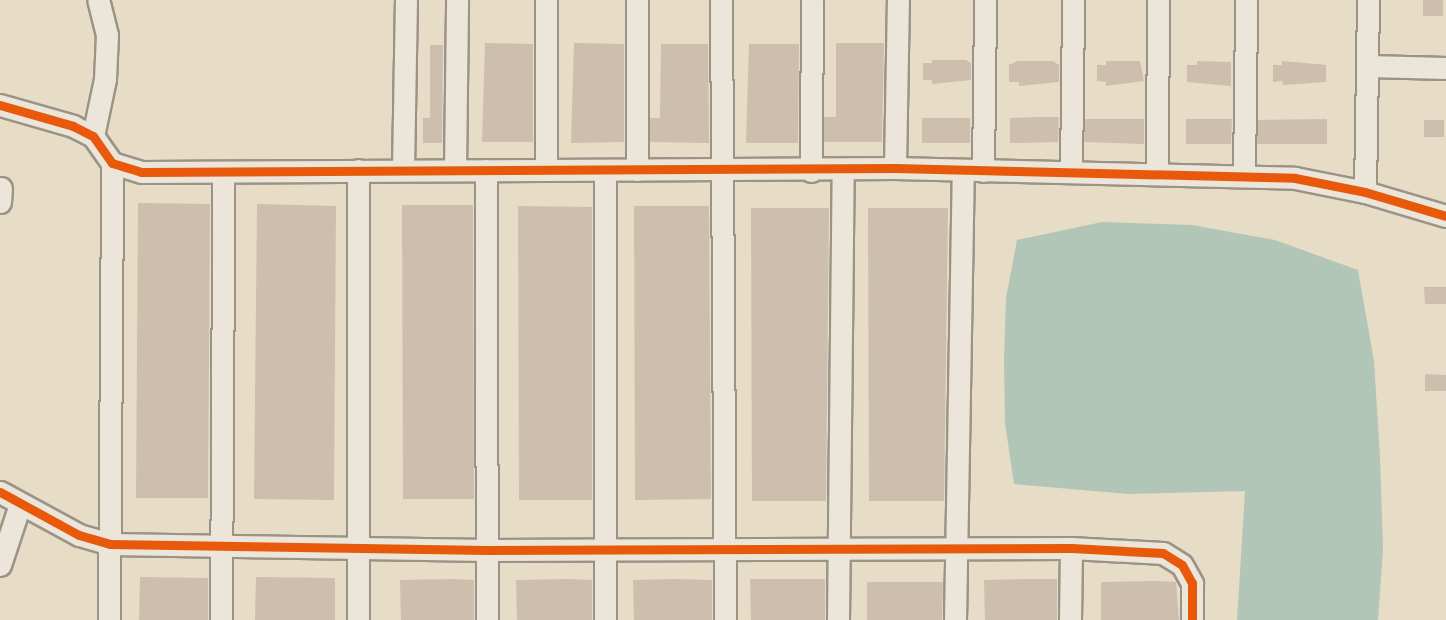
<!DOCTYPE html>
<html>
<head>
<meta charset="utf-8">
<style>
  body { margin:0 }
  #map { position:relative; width:1446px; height:620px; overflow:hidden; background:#e7dcc6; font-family:"IM FELL French Canon",serif }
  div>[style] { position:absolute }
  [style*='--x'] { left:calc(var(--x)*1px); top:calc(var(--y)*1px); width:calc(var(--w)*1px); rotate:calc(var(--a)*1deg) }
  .water>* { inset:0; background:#b2c6b7 }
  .building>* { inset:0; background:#cdbead }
  .roads { filter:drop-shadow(2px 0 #9b9386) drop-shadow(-2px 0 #9b9386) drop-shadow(0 2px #9b9386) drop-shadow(0 -2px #9b9386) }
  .minor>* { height:21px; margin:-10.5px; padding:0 10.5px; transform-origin:10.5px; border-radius:10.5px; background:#ebe5da }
  .cycleway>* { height:9px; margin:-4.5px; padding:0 4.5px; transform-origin:4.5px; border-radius:4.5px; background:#e8590c }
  span { translate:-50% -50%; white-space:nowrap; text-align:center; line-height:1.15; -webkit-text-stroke:5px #f8ebd2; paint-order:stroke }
</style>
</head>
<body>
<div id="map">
  <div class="water">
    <div style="clip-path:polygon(1102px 222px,1192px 225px,1275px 240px,1358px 270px,1374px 361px,1380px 457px,1383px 549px,1378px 620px,1237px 620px,1245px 491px,1128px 494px,1014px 484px,1005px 423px,1004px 359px,1006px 298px,1017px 240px)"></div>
  </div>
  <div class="building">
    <div style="clip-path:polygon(1423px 0,1443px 0,1443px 16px,1423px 16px)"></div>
    <div style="clip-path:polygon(485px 43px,533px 44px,533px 142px,482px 142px)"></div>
    <div style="clip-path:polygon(574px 43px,624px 44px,624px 142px,571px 143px)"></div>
    <div style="clip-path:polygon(836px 43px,884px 43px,882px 142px,824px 142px,824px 117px,836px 117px)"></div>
    <div style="clip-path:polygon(661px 44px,708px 44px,709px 143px,650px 142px,650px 118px,660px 118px)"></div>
    <div style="clip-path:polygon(749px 44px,799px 44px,798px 143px,746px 143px)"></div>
    <div style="clip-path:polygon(430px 45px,443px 45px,442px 143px,423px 143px,423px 118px,430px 118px)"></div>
    <div style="clip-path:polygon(932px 60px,966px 60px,971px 63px,971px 80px,932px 84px,932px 80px,923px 80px,923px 63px,932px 63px)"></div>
    <div style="clip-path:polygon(1018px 61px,1053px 61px,1059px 65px,1059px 82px,1019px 86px,1019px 82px,1009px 82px,1009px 65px)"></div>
    <div style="clip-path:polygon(1106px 61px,1140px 61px,1144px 81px,1106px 86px,1106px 82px,1097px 81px,1097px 65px,1106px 65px)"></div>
    <div style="clip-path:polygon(1197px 61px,1231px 62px,1231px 86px,1187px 82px,1187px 65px,1197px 65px)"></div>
    <div style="clip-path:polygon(1282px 61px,1326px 65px,1326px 82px,1283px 85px,1282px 81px,1273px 82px,1273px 65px,1282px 65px)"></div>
    <div style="clip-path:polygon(1039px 117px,1059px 117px,1058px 142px,1010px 143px,1010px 118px)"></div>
    <div style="clip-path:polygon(922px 118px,970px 118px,970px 143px,922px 143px)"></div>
    <div style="clip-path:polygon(1085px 119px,1144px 119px,1144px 144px,1084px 142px)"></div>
    <div style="clip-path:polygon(1186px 119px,1232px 119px,1231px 144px,1186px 144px)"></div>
    <div style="clip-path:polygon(1327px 119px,1327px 144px,1257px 144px,1258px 120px)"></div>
    <div style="clip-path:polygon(1424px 120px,1444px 120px,1444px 137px,1424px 137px)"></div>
    <div style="clip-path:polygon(138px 203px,210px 204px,208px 498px,136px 498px)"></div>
    <div style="clip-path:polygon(257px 204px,336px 206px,334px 500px,254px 499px)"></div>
    <div style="clip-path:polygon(402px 205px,473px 205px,474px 499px,403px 499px)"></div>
    <div style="clip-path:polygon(518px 206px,592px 207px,592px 500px,519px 500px)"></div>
    <div style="clip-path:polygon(634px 206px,709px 206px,711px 499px,635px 500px)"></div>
    <div style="clip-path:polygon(751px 208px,829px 208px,826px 501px,752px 501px)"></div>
    <div style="clip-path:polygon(868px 208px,948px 208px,944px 501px,869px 501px)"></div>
    <div style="clip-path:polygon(1424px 287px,1446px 287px,1446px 304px,1425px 304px)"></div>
    <div style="clip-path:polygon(1425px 374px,1446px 375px,1446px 391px,1425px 391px)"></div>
    <div style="clip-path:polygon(140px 577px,208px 578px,208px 620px,139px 620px)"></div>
    <div style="clip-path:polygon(256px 577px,335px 578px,335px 620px,255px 620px)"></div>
    <div style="clip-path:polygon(454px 579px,474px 580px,474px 620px,401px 620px,400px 580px)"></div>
    <div style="clip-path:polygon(569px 579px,592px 580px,592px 620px,517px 620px,516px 580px)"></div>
    <div style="clip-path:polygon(674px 579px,712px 580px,712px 620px,634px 620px,633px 580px)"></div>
    <div style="clip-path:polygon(750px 579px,825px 579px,825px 620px,751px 620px)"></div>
    <div style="clip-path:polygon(1026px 579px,1057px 579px,1057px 620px,985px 620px,984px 580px)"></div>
    <div style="clip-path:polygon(1154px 581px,1176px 582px,1179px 620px,1101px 620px,1101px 582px)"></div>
    <div style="clip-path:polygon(867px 582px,943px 582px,942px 620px,867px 620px)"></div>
  </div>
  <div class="roads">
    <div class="minor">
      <div style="--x:721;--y:0;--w:620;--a:89.63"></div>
      <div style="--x:1368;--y:66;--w:78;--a:1.5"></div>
      <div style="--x:0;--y:105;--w:76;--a:16"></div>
      <div style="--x:73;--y:126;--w:22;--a:27"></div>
      <div style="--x:93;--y:136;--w:33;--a:55"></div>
      <div style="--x:112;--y:163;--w:30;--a:17"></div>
      <div style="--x:141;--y:172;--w:754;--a:-0.3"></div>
      <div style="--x:895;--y:168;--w:400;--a:1.4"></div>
      <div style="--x:1295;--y:178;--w:71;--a:11.3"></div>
      <div style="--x:1365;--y:192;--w:84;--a:16.5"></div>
      <div style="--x:93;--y:136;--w:58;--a:-78.1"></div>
      <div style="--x:105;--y:79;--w:44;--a:-87.4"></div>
      <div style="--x:107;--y:35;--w:36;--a:-104"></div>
      <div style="--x:895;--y:168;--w:168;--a:-89"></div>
      <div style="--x:403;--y:170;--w:170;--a:-89"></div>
      <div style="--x:455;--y:170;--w:170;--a:-89.3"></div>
      <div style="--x:486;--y:170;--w:450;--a:89.9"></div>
      <div style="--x:546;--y:170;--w:170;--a:-90"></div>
      <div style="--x:605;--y:170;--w:450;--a:90"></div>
      <div style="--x:637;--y:170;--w:170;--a:-90"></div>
      <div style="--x:811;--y:171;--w:171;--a:-89.7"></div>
      <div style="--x:983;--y:171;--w:171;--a:-89.3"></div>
      <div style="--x:1071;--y:172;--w:172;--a:-89.3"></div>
      <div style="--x:1157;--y:174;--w:174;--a:-89.7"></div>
      <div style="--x:1244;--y:176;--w:176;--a:-89.3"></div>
      <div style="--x:1365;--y:192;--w:192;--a:-89.1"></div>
      <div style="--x:0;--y:202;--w:14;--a:-86"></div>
      <div style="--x:0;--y:492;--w:90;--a:28.6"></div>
      <div style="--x:79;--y:535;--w:32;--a:16"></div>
      <div style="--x:110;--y:544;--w:377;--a:0.9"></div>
      <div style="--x:487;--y:550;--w:584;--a:-0.2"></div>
      <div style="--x:1071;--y:548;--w:92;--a:3.1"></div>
      <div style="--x:1163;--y:553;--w:22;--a:32"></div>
      <div style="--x:1182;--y:565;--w:21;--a:61"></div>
      <div style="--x:1192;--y:583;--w:37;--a:90"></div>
      <div style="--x:0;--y:565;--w:64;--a:-71.8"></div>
      <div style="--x:109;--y:620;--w:457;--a:-89.6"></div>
      <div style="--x:221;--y:620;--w:448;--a:-89.7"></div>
      <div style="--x:358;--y:620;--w:450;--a:-90"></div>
      <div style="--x:838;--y:620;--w:450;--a:-89.4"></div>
      <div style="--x:955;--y:620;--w:450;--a:-89"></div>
      <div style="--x:1070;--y:620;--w:72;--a:-89.2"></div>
    </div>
  </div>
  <div class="cycleway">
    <div style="--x:0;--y:105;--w:76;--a:16"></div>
    <div style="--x:73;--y:126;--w:22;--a:27"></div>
    <div style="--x:93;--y:136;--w:33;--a:55"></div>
    <div style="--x:112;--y:163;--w:30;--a:17"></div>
    <div style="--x:141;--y:172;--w:754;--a:-0.3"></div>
    <div style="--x:895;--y:168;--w:400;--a:1.4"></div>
    <div style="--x:1295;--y:178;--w:71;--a:11.3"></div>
    <div style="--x:1365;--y:192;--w:84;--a:16.5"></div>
    <div style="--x:0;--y:492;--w:90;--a:28.6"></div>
    <div style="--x:79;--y:535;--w:32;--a:16"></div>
    <div style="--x:110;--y:544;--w:377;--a:0.9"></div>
    <div style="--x:487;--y:550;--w:584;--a:-0.2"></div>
    <div style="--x:1071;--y:548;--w:92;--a:3.1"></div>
    <div style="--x:1163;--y:553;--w:22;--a:32"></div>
    <div style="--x:1182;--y:565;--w:21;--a:61"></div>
    <div style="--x:1192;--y:583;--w:37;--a:90"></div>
  </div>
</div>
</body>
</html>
